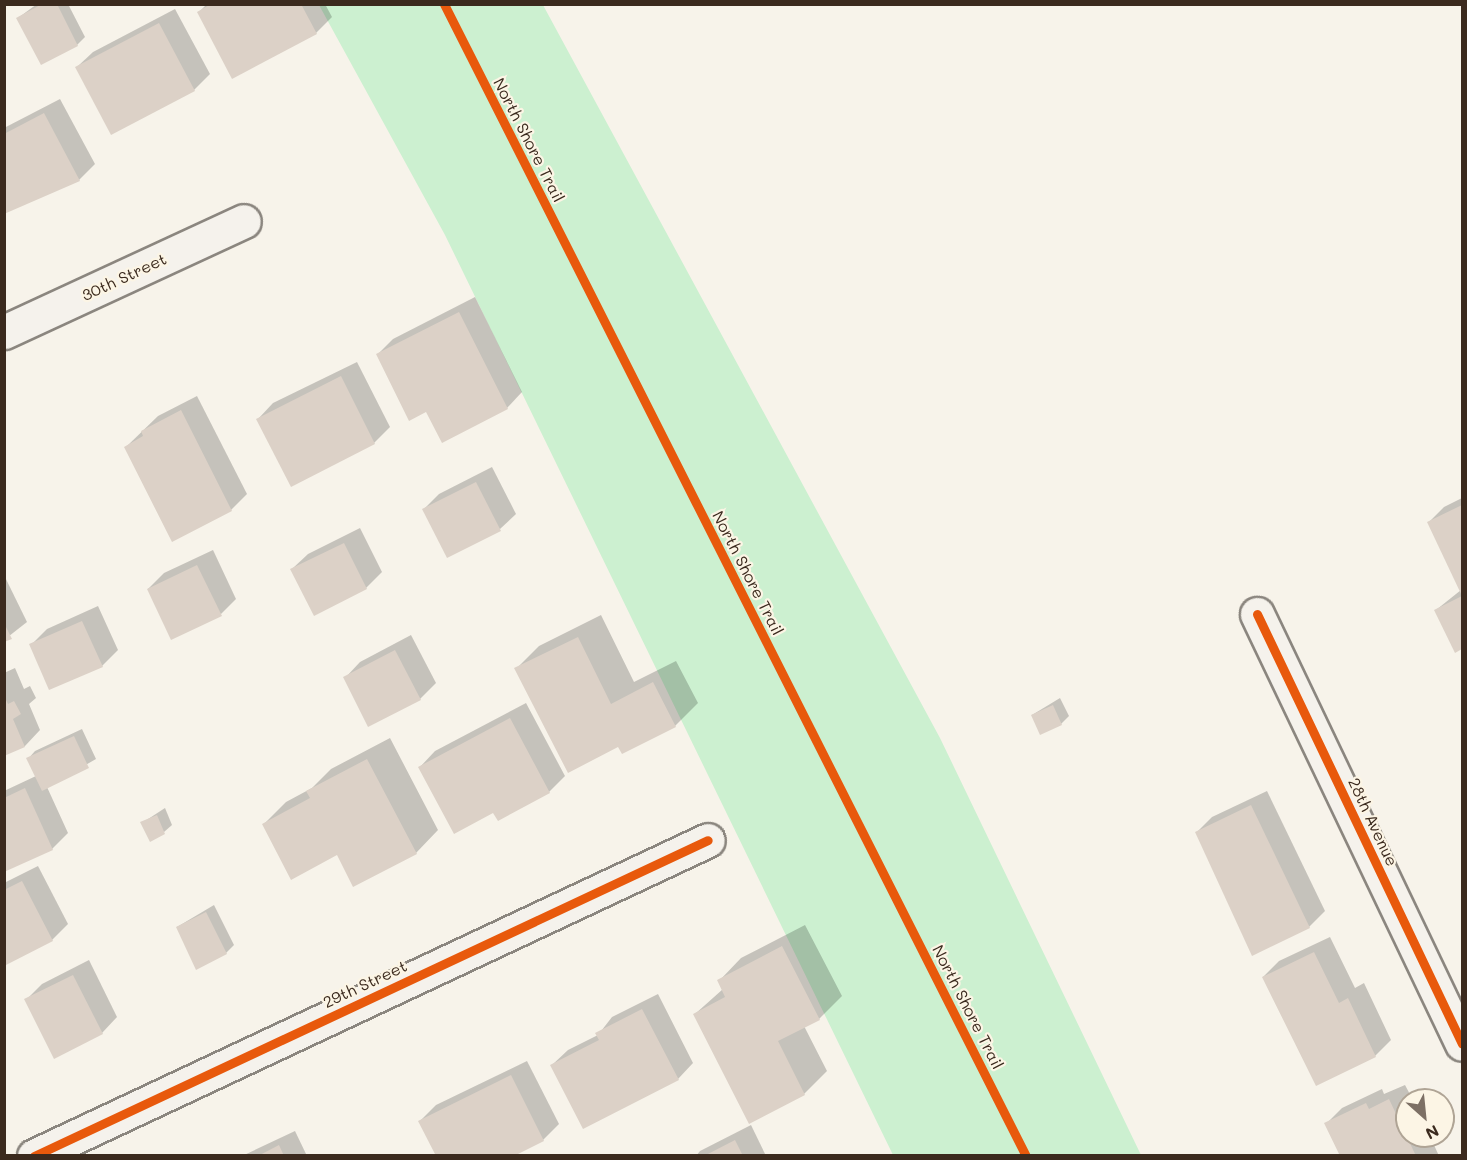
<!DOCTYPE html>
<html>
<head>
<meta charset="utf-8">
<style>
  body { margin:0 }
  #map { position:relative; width:1467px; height:1160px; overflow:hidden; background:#f7f3ea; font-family:Mali,sans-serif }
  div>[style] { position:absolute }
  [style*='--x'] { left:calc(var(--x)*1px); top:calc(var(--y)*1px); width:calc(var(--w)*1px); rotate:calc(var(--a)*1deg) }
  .green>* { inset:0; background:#ccf0d0 }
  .shadow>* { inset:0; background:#0003 }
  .building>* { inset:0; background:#dcd1c7 }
  .roads { filter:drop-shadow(2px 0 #8b867f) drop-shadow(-2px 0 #8b867f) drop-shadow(0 2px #8b867f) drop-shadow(0 -2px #8b867f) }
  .minor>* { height:33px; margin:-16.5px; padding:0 16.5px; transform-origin:16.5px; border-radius:16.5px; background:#f5f2ec }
  .cycleway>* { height:9px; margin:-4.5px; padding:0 4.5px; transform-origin:4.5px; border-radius:4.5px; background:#e8590c }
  span { translate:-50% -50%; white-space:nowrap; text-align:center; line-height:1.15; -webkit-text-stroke:4.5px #fcf5e5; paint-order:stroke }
  .street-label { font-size:16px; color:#3b2a1e }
  .frame { position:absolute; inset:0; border:6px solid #3b2a1e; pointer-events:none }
  .north { position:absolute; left:1395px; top:1088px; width:60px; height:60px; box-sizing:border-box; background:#fcf5e5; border:2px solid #afa495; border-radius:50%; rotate:153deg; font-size:16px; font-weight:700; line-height:24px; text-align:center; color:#3b2a1e }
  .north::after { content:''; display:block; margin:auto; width:21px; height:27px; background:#7d7065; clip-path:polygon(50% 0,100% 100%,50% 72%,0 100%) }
</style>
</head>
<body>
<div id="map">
  <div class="green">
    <div style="clip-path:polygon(319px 5px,543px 5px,940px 738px,1141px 1155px,893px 1155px,445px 235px)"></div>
  </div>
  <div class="shadow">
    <div style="clip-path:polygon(37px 4px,68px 4px,85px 37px,77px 45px,18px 18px)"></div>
    <div style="clip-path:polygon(207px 4px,325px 4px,332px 17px,316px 33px,198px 13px)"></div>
    <div style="clip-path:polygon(175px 9px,210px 74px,194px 90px,77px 67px,93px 52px)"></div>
    <div style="clip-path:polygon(60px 99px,95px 164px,79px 180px,4px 213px,4px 128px)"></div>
    <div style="clip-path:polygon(475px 297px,522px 392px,507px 408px,427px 410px,378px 354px,393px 339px)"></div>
    <div style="clip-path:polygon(357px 362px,390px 427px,374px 443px,258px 419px,273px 403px)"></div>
    <div style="clip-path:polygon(197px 396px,247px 494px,231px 510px,126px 447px,158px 416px)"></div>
    <div style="clip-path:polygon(492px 467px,516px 514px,500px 529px,424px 509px,439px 494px)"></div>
    <div style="clip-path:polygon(1462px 498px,1462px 647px,1455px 651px,1436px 610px,1461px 590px,1429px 522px,1444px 507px)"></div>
    <div style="clip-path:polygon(360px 528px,382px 572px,366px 588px,292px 569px,308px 554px)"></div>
    <div style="clip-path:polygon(213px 550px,236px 599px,221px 614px,148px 589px,164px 573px)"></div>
    <div style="clip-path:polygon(4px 575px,27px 622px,4px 640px)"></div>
    <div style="clip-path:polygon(98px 606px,118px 650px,102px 666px,31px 645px,47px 629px)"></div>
    <div style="clip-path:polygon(601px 615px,634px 682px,676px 661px,698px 703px,675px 726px,619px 745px,516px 669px,539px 646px)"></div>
    <div style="clip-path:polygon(411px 635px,436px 683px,420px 699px,345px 678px,360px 662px)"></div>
    <div style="clip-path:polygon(15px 668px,24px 689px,30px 686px,36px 698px,29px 704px,40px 730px,25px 746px,4px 755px,4px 673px)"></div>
    <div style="clip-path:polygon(1060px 698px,1069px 716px,1061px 724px,1032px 715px)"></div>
    <div style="clip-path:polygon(526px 703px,565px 776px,549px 792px,494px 811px,420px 767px,435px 751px)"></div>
    <div style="clip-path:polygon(82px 729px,96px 759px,47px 787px,68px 833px,52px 849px,4px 870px,4px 791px,36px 776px,28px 759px,35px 751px)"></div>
    <div style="clip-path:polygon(390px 738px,438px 830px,416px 853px,338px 853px,264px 824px,286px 802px,312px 788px,331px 769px)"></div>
    <div style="clip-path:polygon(1267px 791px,1325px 911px,1309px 927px,1196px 833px,1212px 817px)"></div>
    <div style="clip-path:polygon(165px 808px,172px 825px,164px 832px,142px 823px)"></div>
    <div style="clip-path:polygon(38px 866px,68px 924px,52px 940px,7px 963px,4px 883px)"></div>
    <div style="clip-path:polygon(214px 905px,234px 945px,226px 953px,177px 927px)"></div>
    <div style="clip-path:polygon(805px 925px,842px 996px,819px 1019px,804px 1026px,827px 1071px,804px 1094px,695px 1014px,723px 989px,719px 981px,741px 958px)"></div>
    <div style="clip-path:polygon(1330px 937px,1355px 988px,1364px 983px,1391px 1040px,1375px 1056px,1317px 1084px,1263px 977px,1279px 961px)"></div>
    <div style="clip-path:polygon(89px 960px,117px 1017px,102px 1033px,26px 1000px,42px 984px)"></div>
    <div style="clip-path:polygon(658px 994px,693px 1063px,678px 1079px,552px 1065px,568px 1050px,598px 1035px,612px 1017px)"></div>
    <div style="clip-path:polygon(527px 1061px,559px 1124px,543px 1140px,420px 1121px,436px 1105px)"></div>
    <div style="clip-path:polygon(1405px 1085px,1413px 1100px,1407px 1100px,1407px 1136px,1430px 1136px,1439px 1156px,1341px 1156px,1326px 1124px,1342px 1108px,1382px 1089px,1384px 1094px)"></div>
    <div style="clip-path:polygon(751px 1125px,766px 1156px,696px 1156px,700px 1151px)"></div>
    <div style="clip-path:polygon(295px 1131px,307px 1156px,242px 1156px)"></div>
  </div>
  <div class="building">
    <div style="clip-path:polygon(42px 4px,57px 4px,78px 46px,41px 65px,16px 18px)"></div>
    <div style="clip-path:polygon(211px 4px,301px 4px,317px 34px,232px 79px,197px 12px)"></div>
    <div style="clip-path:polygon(159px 23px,195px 91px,111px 135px,75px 67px)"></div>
    <div style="clip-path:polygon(44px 113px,80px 181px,4px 214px,4px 134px)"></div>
    <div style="clip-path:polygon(459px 312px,508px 409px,442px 443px,426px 412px,409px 421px,376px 354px)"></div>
    <div style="clip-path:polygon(341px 376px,375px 444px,291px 487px,256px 419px)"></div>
    <div style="clip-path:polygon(181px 410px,232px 511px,172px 542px,124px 447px,143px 436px,141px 431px)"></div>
    <div style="clip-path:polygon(476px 482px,501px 531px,447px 558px,422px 509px)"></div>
    <div style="clip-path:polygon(1462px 505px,1462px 596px,1427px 522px)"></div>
    <div style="clip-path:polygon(344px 543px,367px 589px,314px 616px,290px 569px)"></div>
    <div style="clip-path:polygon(197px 565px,222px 616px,171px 640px,147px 589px)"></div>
    <div style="clip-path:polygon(1462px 596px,1462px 649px,1455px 653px,1434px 610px)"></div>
    <div style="clip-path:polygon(82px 621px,103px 667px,49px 690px,29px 644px)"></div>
    <div style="clip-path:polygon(4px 623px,12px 639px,4px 642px)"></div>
    <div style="clip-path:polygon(578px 637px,611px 704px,653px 682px,676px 727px,622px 754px,618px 747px,568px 773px,514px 668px)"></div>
    <div style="clip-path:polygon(395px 650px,421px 700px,368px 727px,343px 677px)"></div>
    <div style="clip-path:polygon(4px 696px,8px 704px,14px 701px,21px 714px,13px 719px,25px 747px,4px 756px)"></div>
    <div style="clip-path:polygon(1053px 705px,1062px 725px,1040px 735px,1031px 715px)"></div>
    <div style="clip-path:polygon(510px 718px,550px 793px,498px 821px,493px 813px,454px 834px,418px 767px)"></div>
    <div style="clip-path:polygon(74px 736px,89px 768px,42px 791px,26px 758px)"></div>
    <div style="clip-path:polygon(367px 759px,417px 854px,353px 887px,337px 855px,291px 880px,262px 824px,310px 798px,306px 791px)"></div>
    <div style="clip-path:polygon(25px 788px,53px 850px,4px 872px,4px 798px)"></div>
    <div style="clip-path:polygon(1251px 805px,1310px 928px,1252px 956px,1195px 832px)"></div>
    <div style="clip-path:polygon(157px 815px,165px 834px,150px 842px,140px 822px)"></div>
    <div style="clip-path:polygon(22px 881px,53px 941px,6px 965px,4px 890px)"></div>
    <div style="clip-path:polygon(206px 912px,227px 954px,196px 970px,176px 927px)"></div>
    <div style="clip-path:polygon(782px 946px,820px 1020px,778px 1041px,805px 1095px,749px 1124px,693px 1014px,725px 997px,717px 980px)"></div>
    <div style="clip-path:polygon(1314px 952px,1339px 1003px,1348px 998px,1376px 1057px,1316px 1086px,1262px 977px)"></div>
    <div style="clip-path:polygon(73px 975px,103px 1034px,54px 1059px,24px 999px)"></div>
    <div style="clip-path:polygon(642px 1009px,679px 1080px,583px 1129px,550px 1065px,599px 1040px,595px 1033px)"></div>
    <div style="clip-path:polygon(511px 1075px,544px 1141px,514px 1156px,436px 1156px,418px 1121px)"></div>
    <div style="clip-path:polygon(1389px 1099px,1416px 1156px,1340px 1156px,1324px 1123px,1366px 1103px,1369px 1109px)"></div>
    <div style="clip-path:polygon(735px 1140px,743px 1156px,704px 1156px)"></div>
    <div style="clip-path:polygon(279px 1145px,284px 1156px,258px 1156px)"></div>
  </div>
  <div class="roads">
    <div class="minor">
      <div style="--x:4;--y:332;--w:264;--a:-24.8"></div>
      <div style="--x:1257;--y:614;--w:476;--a:64.5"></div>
      <div style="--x:34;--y:1156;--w:744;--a:-25.12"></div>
    </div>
  </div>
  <div class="cycleway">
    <div style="--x:444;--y:4;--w:1291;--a:63.2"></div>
    <div style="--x:1257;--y:614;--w:476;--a:64.5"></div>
    <div style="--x:34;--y:1156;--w:744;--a:-25.12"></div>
  </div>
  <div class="street-label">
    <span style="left:529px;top:140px;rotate:63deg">North Shore Trail</span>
    <span style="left:124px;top:277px;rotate:-25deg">30th Street</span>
    <span style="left:748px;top:573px;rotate:63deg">North Shore Trail</span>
    <span style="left:1373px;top:822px;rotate:65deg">28th Avenue</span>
    <span style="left:365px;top:984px;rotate:-25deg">29th Street</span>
    <span style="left:968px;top:1007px;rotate:63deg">North Shore Trail</span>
  </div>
  <div class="frame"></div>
  <div class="north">N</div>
</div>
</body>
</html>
